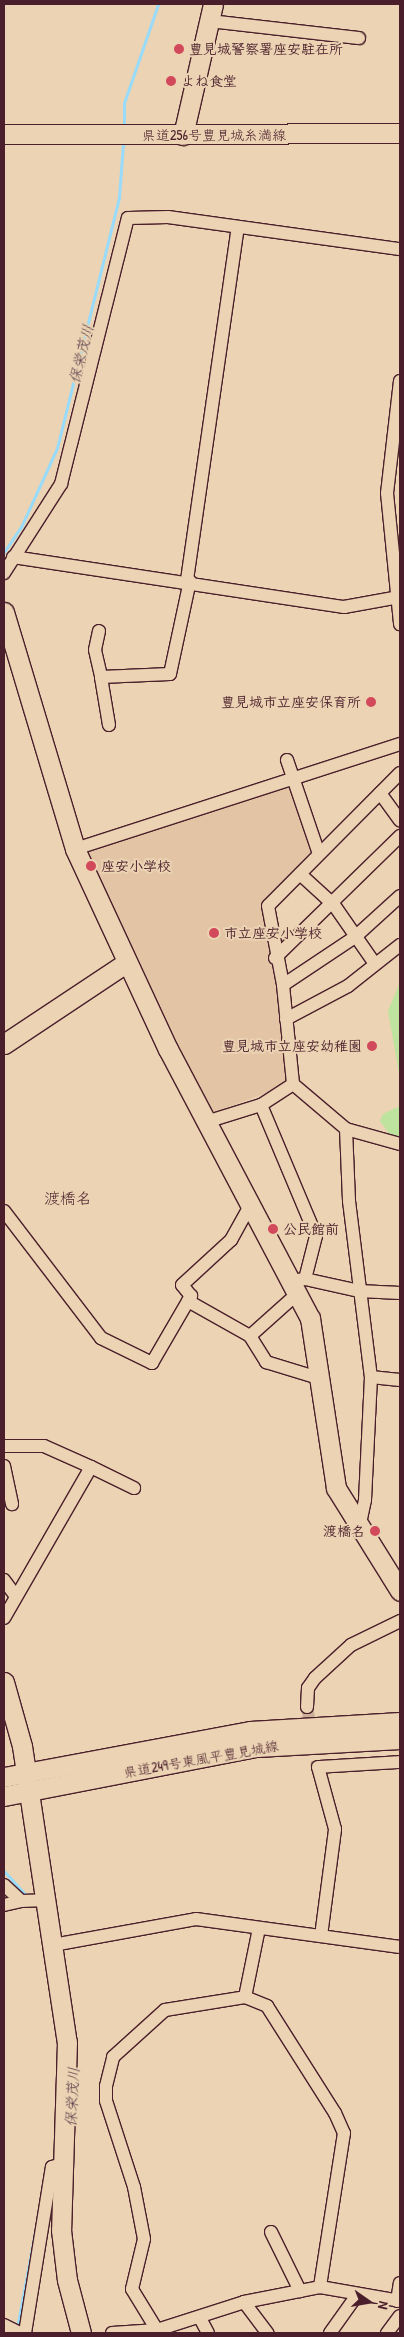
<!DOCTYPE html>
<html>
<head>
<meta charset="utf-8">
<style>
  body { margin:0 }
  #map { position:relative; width:404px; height:2337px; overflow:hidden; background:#ebd3b3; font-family:"Patrick Hand","Klee One",sans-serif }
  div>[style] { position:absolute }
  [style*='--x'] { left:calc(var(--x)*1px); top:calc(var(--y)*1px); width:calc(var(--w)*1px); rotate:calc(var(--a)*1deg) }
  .built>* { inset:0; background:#e3c5a5 }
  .green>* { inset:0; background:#bee39e }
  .stream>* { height:3px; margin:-1.5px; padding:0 1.5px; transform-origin:1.5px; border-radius:1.5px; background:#98dbfa }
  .street-tunnel>* { height:12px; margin-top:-6px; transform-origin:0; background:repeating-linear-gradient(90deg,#cbaf98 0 12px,transparent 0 18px) }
  .roads { filter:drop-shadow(1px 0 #4a1f2b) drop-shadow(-1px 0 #4a1f2b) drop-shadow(0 1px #4a1f2b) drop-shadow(0 -1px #4a1f2b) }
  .street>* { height:12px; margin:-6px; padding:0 6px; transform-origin:6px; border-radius:6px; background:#ebd3b3 }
  .secondary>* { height:19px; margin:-9.5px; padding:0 9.5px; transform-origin:9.5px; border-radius:9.5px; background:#ebd3b3 }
  .dots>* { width:14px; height:14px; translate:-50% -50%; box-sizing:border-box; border:2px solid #ebd3b3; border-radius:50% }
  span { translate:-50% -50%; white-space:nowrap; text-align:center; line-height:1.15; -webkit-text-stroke:4px #ebd3b3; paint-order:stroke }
  .poi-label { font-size:14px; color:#4a1f2b; font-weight:700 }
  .left { translate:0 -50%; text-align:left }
  .right { translate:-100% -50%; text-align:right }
  .street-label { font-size:14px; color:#4a1f2b }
  .water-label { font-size:15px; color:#563b4a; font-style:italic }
  .quarter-label { font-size:16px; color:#4a1f2b }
  .frame { position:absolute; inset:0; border:5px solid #4a1f2b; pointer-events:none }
  .north { position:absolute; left:344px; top:2277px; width:50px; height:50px; -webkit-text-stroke:4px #ebd3b3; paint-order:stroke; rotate:103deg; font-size:14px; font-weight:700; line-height:20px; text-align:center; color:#4a1f2b }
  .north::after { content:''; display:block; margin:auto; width:18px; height:22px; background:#4a1f2b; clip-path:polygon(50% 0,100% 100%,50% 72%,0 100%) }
</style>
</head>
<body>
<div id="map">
  <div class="built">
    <div style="clip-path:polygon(291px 783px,316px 853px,264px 905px,289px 1075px,280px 1088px,206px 1115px,83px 853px)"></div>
  </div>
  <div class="green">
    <div style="clip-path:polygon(400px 982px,400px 1079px,388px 1011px)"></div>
    <div style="clip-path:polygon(400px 1106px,400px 1138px,390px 1135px,380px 1121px,383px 1114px)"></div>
  </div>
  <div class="stream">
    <div style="--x:124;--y:126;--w:23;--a:-90"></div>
    <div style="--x:124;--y:103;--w:105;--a:-71"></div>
    <div style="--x:4;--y:552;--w:30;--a:-56"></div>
    <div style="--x:21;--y:527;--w:87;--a:-65.5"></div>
    <div style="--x:57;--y:448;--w:259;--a:-76.1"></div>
    <div style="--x:119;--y:197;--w:53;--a:-85.7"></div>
    <div style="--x:4;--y:1871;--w:36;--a:48"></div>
    <div style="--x:17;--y:2328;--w:114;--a:-79.4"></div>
  </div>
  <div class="street-tunnel">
    <div style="--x:307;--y:1707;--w:61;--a:79.6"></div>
  </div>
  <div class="roads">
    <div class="street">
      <div style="--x:209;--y:21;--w:151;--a:6.5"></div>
      <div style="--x:400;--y:381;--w:113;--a:96.6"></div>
      <div style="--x:387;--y:493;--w:132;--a:84.3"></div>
      <div style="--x:13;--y:557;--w:335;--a:8.6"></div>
      <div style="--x:344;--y:607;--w:56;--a:-10.3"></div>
      <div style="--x:4;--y:573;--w:106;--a:-57.4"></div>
      <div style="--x:61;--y:484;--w:274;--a:-75.9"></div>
      <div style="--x:128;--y:218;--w:40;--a:-1.4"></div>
      <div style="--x:168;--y:217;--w:234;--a:7.9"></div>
      <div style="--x:187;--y:580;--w:356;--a:-81.8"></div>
      <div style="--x:99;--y:631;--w:19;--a:102"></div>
      <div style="--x:95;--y:650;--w:28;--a:77"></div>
      <div style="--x:109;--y:725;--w:49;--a:-99.5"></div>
      <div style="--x:101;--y:677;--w:69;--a:-2.5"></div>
      <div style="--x:170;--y:674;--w:95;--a:-77.9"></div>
      <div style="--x:287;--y:760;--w:99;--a:71.2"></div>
      <div style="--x:400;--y:773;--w:187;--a:134.8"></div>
      <div style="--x:268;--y:906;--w:80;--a:79.2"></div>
      <div style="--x:283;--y:985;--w:100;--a:84.2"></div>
      <div style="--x:293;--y:1084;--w:70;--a:40.3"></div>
      <div style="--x:346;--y:1129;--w:56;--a:15.5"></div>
      <div style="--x:380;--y:793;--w:34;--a:54"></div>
      <div style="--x:75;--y:849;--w:342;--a:-17.9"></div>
      <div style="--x:300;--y:874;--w:46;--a:42.4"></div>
      <div style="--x:334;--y:905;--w:72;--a:55.2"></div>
      <div style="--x:275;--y:958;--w:175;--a:-44.3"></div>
      <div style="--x:283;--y:985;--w:87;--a:-33.7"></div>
      <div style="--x:355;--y:937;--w:61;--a:-42.3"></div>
      <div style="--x:286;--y:1019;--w:70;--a:-28"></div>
      <div style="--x:348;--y:986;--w:66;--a:-38.3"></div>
      <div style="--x:261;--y:1105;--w:142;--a:67.2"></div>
      <div style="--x:316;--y:1236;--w:44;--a:104.3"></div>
      <div style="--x:305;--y:1279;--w:14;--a:172"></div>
      <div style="--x:206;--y:1122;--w:58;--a:-17.2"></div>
      <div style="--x:261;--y:1105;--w:38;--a:-33"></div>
      <div style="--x:346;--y:1129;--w:72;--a:87.6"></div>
      <div style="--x:349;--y:1201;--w:177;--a:82.9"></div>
      <div style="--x:371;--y:1377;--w:123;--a:92.8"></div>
      <div style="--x:365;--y:1500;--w:30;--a:102"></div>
      <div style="--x:4;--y:1211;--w:160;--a:52.6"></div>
      <div style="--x:101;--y:1338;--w:57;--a:26.1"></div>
      <div style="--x:152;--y:1363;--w:78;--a:-59.8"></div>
      <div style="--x:191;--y:1296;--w:14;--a:-129"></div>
      <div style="--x:182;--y:1285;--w:67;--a:-42.6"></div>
      <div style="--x:231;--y:1240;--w:37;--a:-61"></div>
      <div style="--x:305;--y:1279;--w:55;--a:12.5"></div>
      <div style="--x:359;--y:1291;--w:41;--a:2.8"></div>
      <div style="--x:188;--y:1301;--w:71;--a:29.4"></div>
      <div style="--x:250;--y:1336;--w:31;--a:58"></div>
      <div style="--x:266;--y:1362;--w:59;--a:16.9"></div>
      <div style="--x:250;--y:1336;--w:63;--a:-41.8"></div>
      <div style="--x:371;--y:1377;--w:29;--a:6"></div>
      <div style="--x:4;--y:1446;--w:40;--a:0"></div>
      <div style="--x:44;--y:1446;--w:51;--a:24.1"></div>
      <div style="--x:91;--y:1467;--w:174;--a:119.9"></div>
      <div style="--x:4;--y:1466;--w:39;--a:78"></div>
      <div style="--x:91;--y:1467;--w:48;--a:26"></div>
      <div style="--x:4;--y:1580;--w:19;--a:54"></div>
      <div style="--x:307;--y:1707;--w:19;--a:-87"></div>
      <div style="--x:308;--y:1688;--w:12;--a:-55"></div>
      <div style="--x:315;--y:1678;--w:49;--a:-42.5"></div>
      <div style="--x:351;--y:1645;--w:55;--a:-26.1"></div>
      <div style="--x:4;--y:1885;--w:23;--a:43"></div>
      <div style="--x:21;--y:1901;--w:25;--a:-2"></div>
      <div style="--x:4;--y:1905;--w:17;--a:-13"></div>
      <div style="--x:321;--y:1936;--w:108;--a:-82.5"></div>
      <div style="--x:335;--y:1829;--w:64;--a:-105.3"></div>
      <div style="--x:318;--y:1767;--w:82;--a:-3.5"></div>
      <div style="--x:53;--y:1945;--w:145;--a:-10.3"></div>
      <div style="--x:196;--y:1919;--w:206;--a:7.8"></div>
      <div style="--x:245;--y:1997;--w:70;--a:-78.5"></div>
      <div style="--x:271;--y:2232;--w:66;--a:63.8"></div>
      <div style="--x:397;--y:2301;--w:18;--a:-81"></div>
      <div style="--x:244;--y:2302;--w:39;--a:53"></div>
      <div style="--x:200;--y:2318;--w:17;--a:62"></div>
      <div style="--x:4;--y:2325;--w:18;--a:27"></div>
      <div style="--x:157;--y:2330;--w:48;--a:-121.4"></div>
      <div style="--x:132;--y:2289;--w:51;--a:-76.5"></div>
      <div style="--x:144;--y:2239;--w:53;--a:-100.9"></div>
      <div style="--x:134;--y:2187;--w:90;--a:-108"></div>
      <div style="--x:106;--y:2101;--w:15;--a:-90"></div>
      <div style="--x:106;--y:2086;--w:30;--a:-76"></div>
      <div style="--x:113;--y:2057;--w:70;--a:-42.1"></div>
      <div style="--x:165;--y:2010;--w:81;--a:-9.2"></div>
      <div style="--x:245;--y:1997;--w:24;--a:22"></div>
      <div style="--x:267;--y:2006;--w:127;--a:57.6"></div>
      <div style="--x:335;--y:2113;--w:22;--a:66"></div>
      <div style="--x:344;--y:2133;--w:156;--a:98.9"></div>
      <div style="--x:25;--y:2333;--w:168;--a:-80.8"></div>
      <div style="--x:52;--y:2167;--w:14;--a:-17"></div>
      <div style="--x:112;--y:2333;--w:45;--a:-3.8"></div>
      <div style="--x:157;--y:2330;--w:91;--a:-17.8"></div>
      <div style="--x:244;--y:2302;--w:77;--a:-11.2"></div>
      <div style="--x:320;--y:2287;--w:81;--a:9.9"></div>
      <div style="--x:330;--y:2333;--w:47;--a:-54.6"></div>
      <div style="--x:387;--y:2333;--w:21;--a:-53"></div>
    </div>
    <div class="secondary">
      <div style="--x:4;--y:134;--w:396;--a:-0.1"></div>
      <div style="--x:183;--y:135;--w:134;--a:-77.1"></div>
      <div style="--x:4;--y:612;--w:247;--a:73.3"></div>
      <div style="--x:75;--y:849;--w:221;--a:65.1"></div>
      <div style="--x:168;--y:1049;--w:304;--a:62.2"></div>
      <div style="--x:310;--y:1318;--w:172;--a:81.3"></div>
      <div style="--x:336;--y:1488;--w:121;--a:58.1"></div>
      <div style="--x:4;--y:1044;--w:146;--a:-33.6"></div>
      <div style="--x:4;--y:1682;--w:66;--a:74.3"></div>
      <div style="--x:22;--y:1746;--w:299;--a:81.4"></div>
      <div style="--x:67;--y:2042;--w:188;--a:91.8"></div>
      <div style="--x:61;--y:2230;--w:50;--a:83.2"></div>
      <div style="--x:67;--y:2280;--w:55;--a:75.2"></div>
      <div style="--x:4;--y:1777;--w:250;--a:-10.6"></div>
      <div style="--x:250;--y:1731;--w:150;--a:-3.4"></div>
      <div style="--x:4;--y:1796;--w:258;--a:-11"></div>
      <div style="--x:257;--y:1747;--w:143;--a:-3.2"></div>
    </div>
  </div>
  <div class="dots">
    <div style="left:179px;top:49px;background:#d1495b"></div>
    <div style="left:171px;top:81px;background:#d1495b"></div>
    <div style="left:371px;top:702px;background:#d1495b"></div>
    <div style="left:91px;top:866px;background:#d1495b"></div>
    <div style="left:214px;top:933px;background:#d1495b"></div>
    <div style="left:372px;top:1046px;background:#d1495b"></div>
    <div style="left:273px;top:1229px;background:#d1495b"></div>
    <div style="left:375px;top:1531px;background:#d1495b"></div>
  </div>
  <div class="poi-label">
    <span class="left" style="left:189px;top:49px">豊見城警察署座安駐在所</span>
    <span class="left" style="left:181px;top:81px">よね食堂</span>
    <span class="right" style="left:361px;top:702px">豊見城市立座安保育所</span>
    <span class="left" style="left:101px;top:866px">座安小学校</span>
    <span class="left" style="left:224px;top:933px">市立座安小学校</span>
    <span class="right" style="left:362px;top:1046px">豊見城市立座安幼稚園</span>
    <span class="left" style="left:283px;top:1229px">公民館前</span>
    <span class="right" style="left:365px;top:1531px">渡橋名</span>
  </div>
  <div class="street-label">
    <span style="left:214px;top:135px">県道256号豊見城糸満線</span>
    <span style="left:201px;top:1759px;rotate:-10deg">県道249号東風平豊見城線</span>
  </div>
  <div class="water-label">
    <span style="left:81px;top:354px;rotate:-76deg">保栄茂川</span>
    <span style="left:72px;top:2097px;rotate:-87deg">保栄茂川</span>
  </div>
  <div class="quarter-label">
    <span style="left:68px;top:1198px">渡橋名</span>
  </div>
  <div class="frame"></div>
  <div class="north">N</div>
</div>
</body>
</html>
